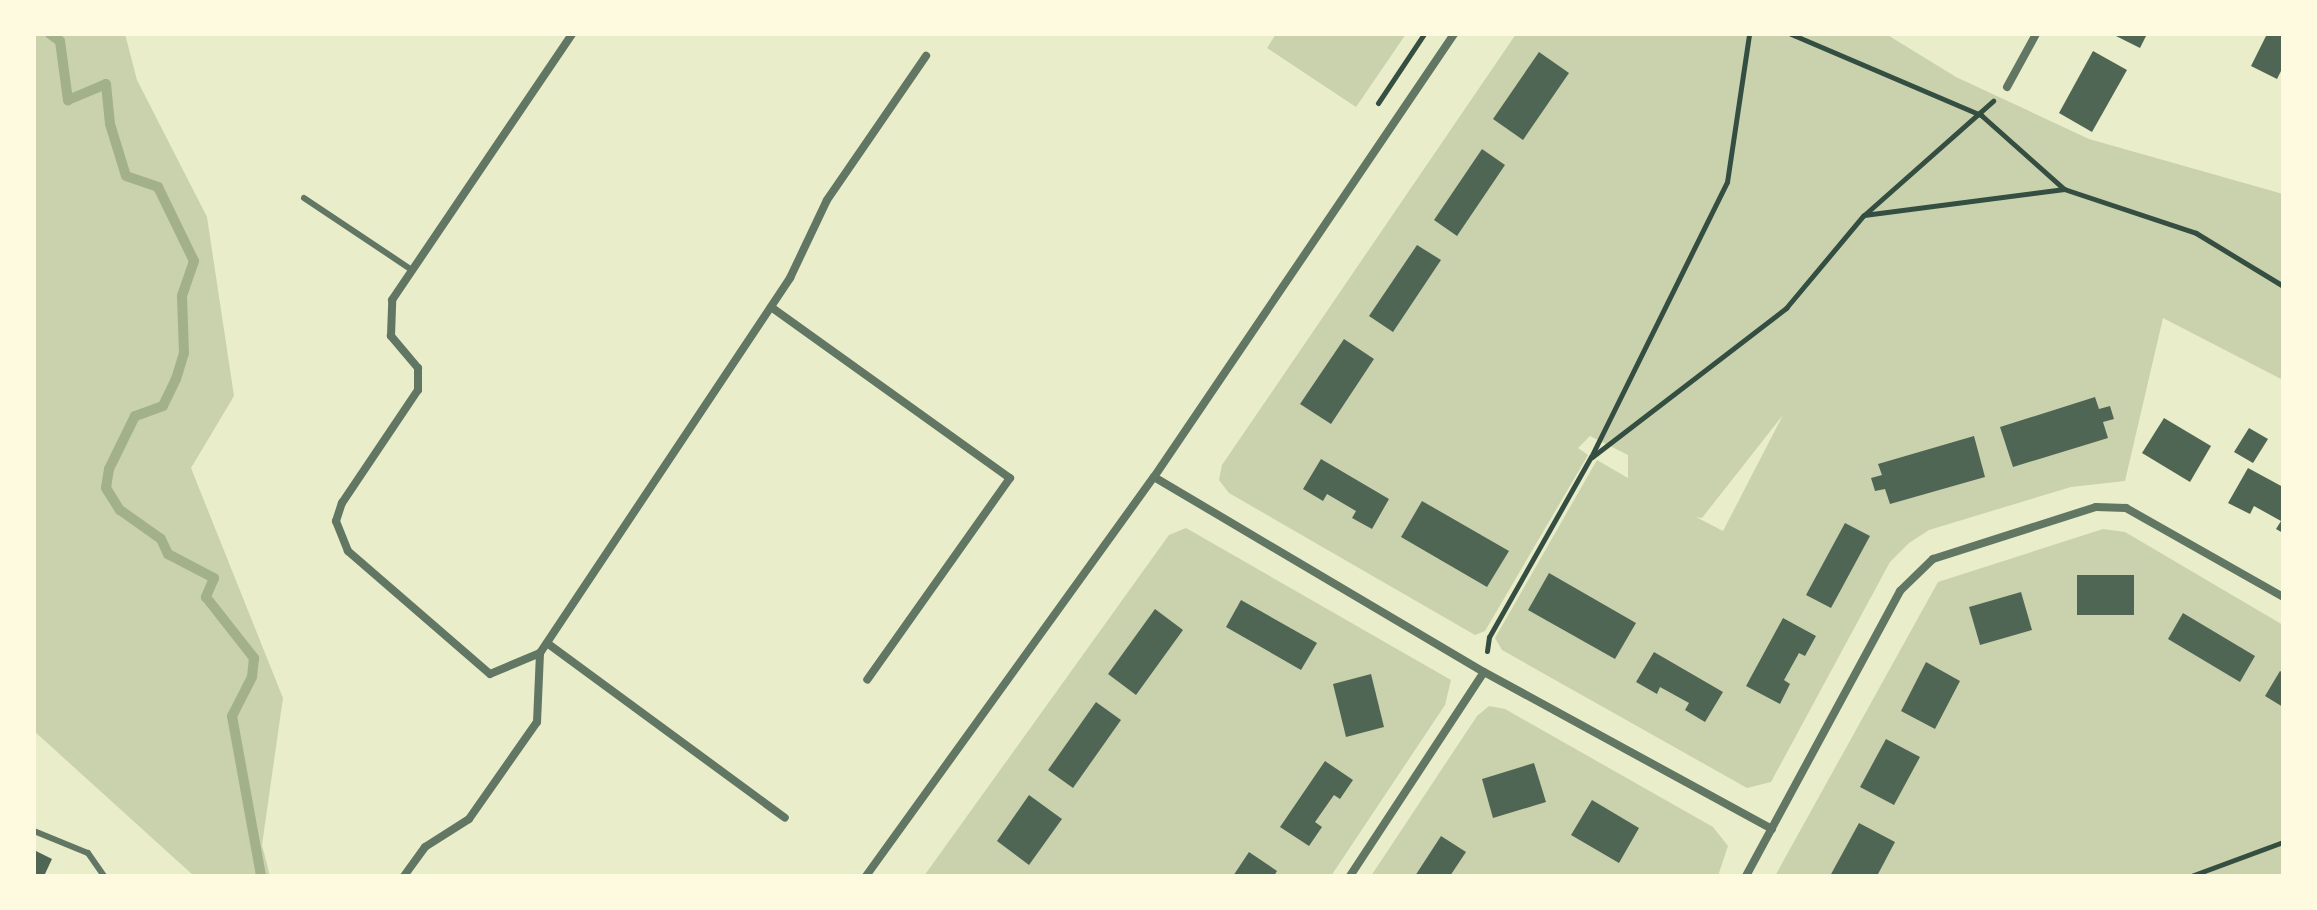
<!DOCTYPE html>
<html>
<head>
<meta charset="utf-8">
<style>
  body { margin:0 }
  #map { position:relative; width:2317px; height:910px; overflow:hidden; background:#e9edc9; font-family:"Exo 2",sans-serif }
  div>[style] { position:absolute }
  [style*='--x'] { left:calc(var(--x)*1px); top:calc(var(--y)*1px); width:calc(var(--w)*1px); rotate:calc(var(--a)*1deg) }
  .green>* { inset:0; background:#cad2ad }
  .stream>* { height:10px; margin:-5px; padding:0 5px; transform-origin:5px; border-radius:5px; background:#a3b18a }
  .building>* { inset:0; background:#4f6655 }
  .path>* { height:5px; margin:-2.5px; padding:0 2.5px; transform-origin:2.5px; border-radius:2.5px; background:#344e41 }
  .service>* { height:6px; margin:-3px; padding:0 3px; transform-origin:3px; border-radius:3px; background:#617663 }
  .minor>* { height:8px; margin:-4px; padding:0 4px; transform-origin:4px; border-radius:4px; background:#617663 }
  span { translate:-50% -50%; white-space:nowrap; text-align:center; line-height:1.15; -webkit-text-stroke:6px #fefae0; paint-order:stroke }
  .frame { position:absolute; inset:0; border:36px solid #fefae0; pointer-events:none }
</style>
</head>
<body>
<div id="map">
  <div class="green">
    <div style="clip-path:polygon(34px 34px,125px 34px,137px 80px,207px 217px,234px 396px,191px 468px,283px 698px,262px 845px,270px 876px,194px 876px,34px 731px)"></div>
    <div style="clip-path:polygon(1276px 34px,1406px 34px,1356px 107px,1267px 48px)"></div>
    <div style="clip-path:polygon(evenodd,1516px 34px,1886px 34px,1956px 77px,2089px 139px,2283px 194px,2283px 380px,2163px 318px,2125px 481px,2071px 487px,1929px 530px,1909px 543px,1890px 562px,1771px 782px,1747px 788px,1502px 650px,1495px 638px,1597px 460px,1628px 478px,1628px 455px,1590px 436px,1578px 448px,1588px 455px,1485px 631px,1475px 635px,1229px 493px,1219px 480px,1222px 465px,1516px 34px,1783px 415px,1723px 531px,1696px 517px,1702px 518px,1783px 415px)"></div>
    <div style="clip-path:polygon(1186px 528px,1451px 680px,1445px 705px,1331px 876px,924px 876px,1169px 535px)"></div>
    <div style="clip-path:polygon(2103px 529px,2125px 532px,2283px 625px,2283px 876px,1775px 876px,1938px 582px)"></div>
    <div style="clip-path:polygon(1489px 706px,1505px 709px,1713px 827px,1728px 846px,1718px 876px,1371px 876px,1477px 716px)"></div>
  </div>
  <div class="stream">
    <div style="--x:50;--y:34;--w:12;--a:35"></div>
    <div style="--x:60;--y:41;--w:60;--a:82.3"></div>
    <div style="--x:68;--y:100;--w:41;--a:-22.8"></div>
    <div style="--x:106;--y:84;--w:40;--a:84.3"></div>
    <div style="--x:110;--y:124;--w:54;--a:72.9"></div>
    <div style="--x:126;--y:176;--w:34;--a:19"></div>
    <div style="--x:158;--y:187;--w:82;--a:64.1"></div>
    <div style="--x:194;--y:261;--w:37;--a:109"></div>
    <div style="--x:182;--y:296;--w:57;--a:88"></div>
    <div style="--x:184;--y:353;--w:27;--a:107"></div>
    <div style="--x:176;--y:379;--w:30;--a:116"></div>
    <div style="--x:163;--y:406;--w:30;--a:160"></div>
    <div style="--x:135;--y:416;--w:59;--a:116.1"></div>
    <div style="--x:109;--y:469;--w:19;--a:99"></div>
    <div style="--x:106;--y:488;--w:26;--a:58"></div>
    <div style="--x:120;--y:510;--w:50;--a:35.3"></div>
    <div style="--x:161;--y:539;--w:17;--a:65"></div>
    <div style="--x:168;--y:554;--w:52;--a:27.6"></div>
    <div style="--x:214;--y:578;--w:21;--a:113"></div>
    <div style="--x:206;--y:597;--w:78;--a:51.8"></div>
    <div style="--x:254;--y:658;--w:19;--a:96"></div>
    <div style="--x:252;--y:677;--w:44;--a:117.1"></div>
    <div style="--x:232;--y:716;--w:163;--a:79.7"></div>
  </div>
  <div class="building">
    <div style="clip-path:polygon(2112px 34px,2147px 34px,2140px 48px)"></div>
    <div style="clip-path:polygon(2267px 34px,2283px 34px,2283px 67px,2277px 79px,2251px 66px)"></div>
    <div style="clip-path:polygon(2093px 51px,2127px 70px,2092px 132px,2059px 113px)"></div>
    <div style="clip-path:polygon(1539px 52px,1569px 73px,1523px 140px,1493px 119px)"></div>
    <div style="clip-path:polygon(1482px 149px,1505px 165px,1457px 236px,1434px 220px)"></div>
    <div style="clip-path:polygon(1417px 245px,1441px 260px,1393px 332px,1369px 316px)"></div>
    <div style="clip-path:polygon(1344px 339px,1374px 359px,1331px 424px,1300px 404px)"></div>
    <div style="clip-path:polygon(2095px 397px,2099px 409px,2110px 406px,2114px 419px,2103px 422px,2108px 438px,2013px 467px,2000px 427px)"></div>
    <div style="clip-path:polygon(2164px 418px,2211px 446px,2190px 482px,2142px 453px)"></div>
    <div style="clip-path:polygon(2249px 428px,2268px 439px,2253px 463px,2234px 452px)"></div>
    <div style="clip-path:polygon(1974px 436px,1985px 477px,1890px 504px,1885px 489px,1875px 491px,1871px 478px,1882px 475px,1878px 464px)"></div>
    <div style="clip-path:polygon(1321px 459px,1389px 499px,1372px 529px,1352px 518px,1356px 511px,1327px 494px,1323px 501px,1303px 489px)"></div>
    <div style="clip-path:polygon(2248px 468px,2283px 487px,2283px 533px,2276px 529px,2281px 521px,2254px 506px,2250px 514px,2228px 503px)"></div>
    <div style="clip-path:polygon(1422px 501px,1509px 551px,1487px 587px,1401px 537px)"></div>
    <div style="clip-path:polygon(1845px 523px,1870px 536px,1831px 608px,1806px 595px)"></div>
    <div style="clip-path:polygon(1549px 573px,1636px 623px,1615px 659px,1528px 610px)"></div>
    <div style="clip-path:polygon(2077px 575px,2134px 575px,2134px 615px,2077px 615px)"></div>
    <div style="clip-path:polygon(2021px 592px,2032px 630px,1980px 645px,1969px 607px)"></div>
    <div style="clip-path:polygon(1241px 600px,1317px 643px,1301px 670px,1226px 627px)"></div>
    <div style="clip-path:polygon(1155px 609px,1183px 630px,1136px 695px,1108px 674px)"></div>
    <div style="clip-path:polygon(2183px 613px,2255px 656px,2240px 682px,2168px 639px)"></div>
    <div style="clip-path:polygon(1783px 618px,1816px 636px,1805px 656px,1799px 653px,1784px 680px,1790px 684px,1780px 704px,1746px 686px)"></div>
    <div style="clip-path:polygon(1654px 652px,1723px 692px,1705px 722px,1685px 710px,1689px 703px,1660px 687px,1657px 694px,1636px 682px)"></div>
    <div style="clip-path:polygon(1926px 662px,1960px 681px,1935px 729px,1901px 711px)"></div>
    <div style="clip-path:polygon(2280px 671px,2283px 673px,2283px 707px,2265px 696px)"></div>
    <div style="clip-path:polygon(1371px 674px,1384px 727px,1346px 737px,1333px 684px)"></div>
    <div style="clip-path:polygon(1096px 702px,1121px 720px,1073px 788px,1048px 770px)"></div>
    <div style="clip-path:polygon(1886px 739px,1920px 757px,1894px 805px,1860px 787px)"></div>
    <div style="clip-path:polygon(1325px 761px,1353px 780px,1340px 799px,1334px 795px,1315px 822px,1322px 827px,1309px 846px,1280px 827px)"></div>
    <div style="clip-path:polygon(1534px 763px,1546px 802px,1493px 818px,1482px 779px)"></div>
    <div style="clip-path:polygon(1029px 795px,1062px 819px,1029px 865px,997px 841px)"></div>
    <div style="clip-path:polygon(1592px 800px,1639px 828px,1619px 863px,1571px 835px)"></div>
    <div style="clip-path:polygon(1859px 823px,1895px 842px,1877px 876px,1830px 876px)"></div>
    <div style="clip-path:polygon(1441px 836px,1466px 852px,1450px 876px,1415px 876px)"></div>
    <div style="clip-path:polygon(34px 850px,52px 859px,44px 876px,34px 876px)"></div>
    <div style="clip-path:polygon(1249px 852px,1277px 871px,1274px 876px,1233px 876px)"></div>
  </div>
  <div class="path">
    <div style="--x:1791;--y:34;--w:207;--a:23.1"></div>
    <div style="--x:1981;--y:115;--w:111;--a:41.7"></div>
    <div style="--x:2064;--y:189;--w:139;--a:18.4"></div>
    <div style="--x:2196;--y:233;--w:102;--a:31.3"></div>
    <div style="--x:1378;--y:103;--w:83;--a:-56.3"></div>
    <div style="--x:1864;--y:215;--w:202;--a:-7.4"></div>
    <div style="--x:1592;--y:457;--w:245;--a:-37.5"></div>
    <div style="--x:1786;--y:308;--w:120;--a:-50.1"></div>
    <div style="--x:1863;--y:216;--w:174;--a:-41.5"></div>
    <div style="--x:1487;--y:651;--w:14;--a:-82"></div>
    <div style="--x:1489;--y:637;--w:207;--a:-60.5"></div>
    <div style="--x:1591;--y:457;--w:307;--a:-63.7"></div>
    <div style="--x:1727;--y:182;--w:150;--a:-81.5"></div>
    <div style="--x:2191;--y:876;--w:98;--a:-20.3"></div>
  </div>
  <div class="service">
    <div style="--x:304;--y:198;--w:130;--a:33.7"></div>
    <div style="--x:34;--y:831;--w:58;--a:22.2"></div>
    <div style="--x:88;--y:853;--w:28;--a:55"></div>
  </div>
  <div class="minor">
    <div style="--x:2007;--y:87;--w:60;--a:-61.3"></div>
    <div style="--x:771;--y:307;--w:294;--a:35.6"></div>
    <div style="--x:1010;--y:478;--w:247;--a:125.3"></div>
    <div style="--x:1154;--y:477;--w:383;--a:30.6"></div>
    <div style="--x:1484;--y:672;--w:328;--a:28.6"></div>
    <div style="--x:547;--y:643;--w:295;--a:36.3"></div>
    <div style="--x:540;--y:653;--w:54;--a:157.2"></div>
    <div style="--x:490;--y:674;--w:188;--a:-139.1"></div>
    <div style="--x:348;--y:551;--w:32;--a:-112"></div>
    <div style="--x:336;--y:521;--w:19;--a:-72"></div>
    <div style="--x:342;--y:503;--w:136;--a:-56.1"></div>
    <div style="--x:418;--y:390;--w:22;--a:-90"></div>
    <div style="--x:418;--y:368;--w:42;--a:-130.2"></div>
    <div style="--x:391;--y:336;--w:36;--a:-88"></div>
    <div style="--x:392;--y:300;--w:321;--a:-55.9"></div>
    <div style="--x:404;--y:876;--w:36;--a:-54"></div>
    <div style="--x:425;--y:847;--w:52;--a:-32.5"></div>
    <div style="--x:469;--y:819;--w:118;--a:-55"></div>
    <div style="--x:537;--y:722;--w:69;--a:-87.5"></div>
    <div style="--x:540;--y:653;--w:451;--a:-56.3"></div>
    <div style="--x:790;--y:278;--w:86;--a:-64.6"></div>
    <div style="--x:827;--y:200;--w:175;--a:-55.5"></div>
    <div style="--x:866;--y:876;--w:492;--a:-54.2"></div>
    <div style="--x:1154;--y:477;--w:535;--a:-55.89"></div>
    <div style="--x:1350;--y:876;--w:244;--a:-56.7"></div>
    <div style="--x:1746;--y:876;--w:324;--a:-61.6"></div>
    <div style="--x:1900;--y:591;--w:46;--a:-44.1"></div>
    <div style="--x:1933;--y:559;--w:171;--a:-17.7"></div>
    <div style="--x:2096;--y:507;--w:30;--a:2"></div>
    <div style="--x:2126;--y:508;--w:180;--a:29.5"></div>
  </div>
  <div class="frame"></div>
</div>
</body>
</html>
